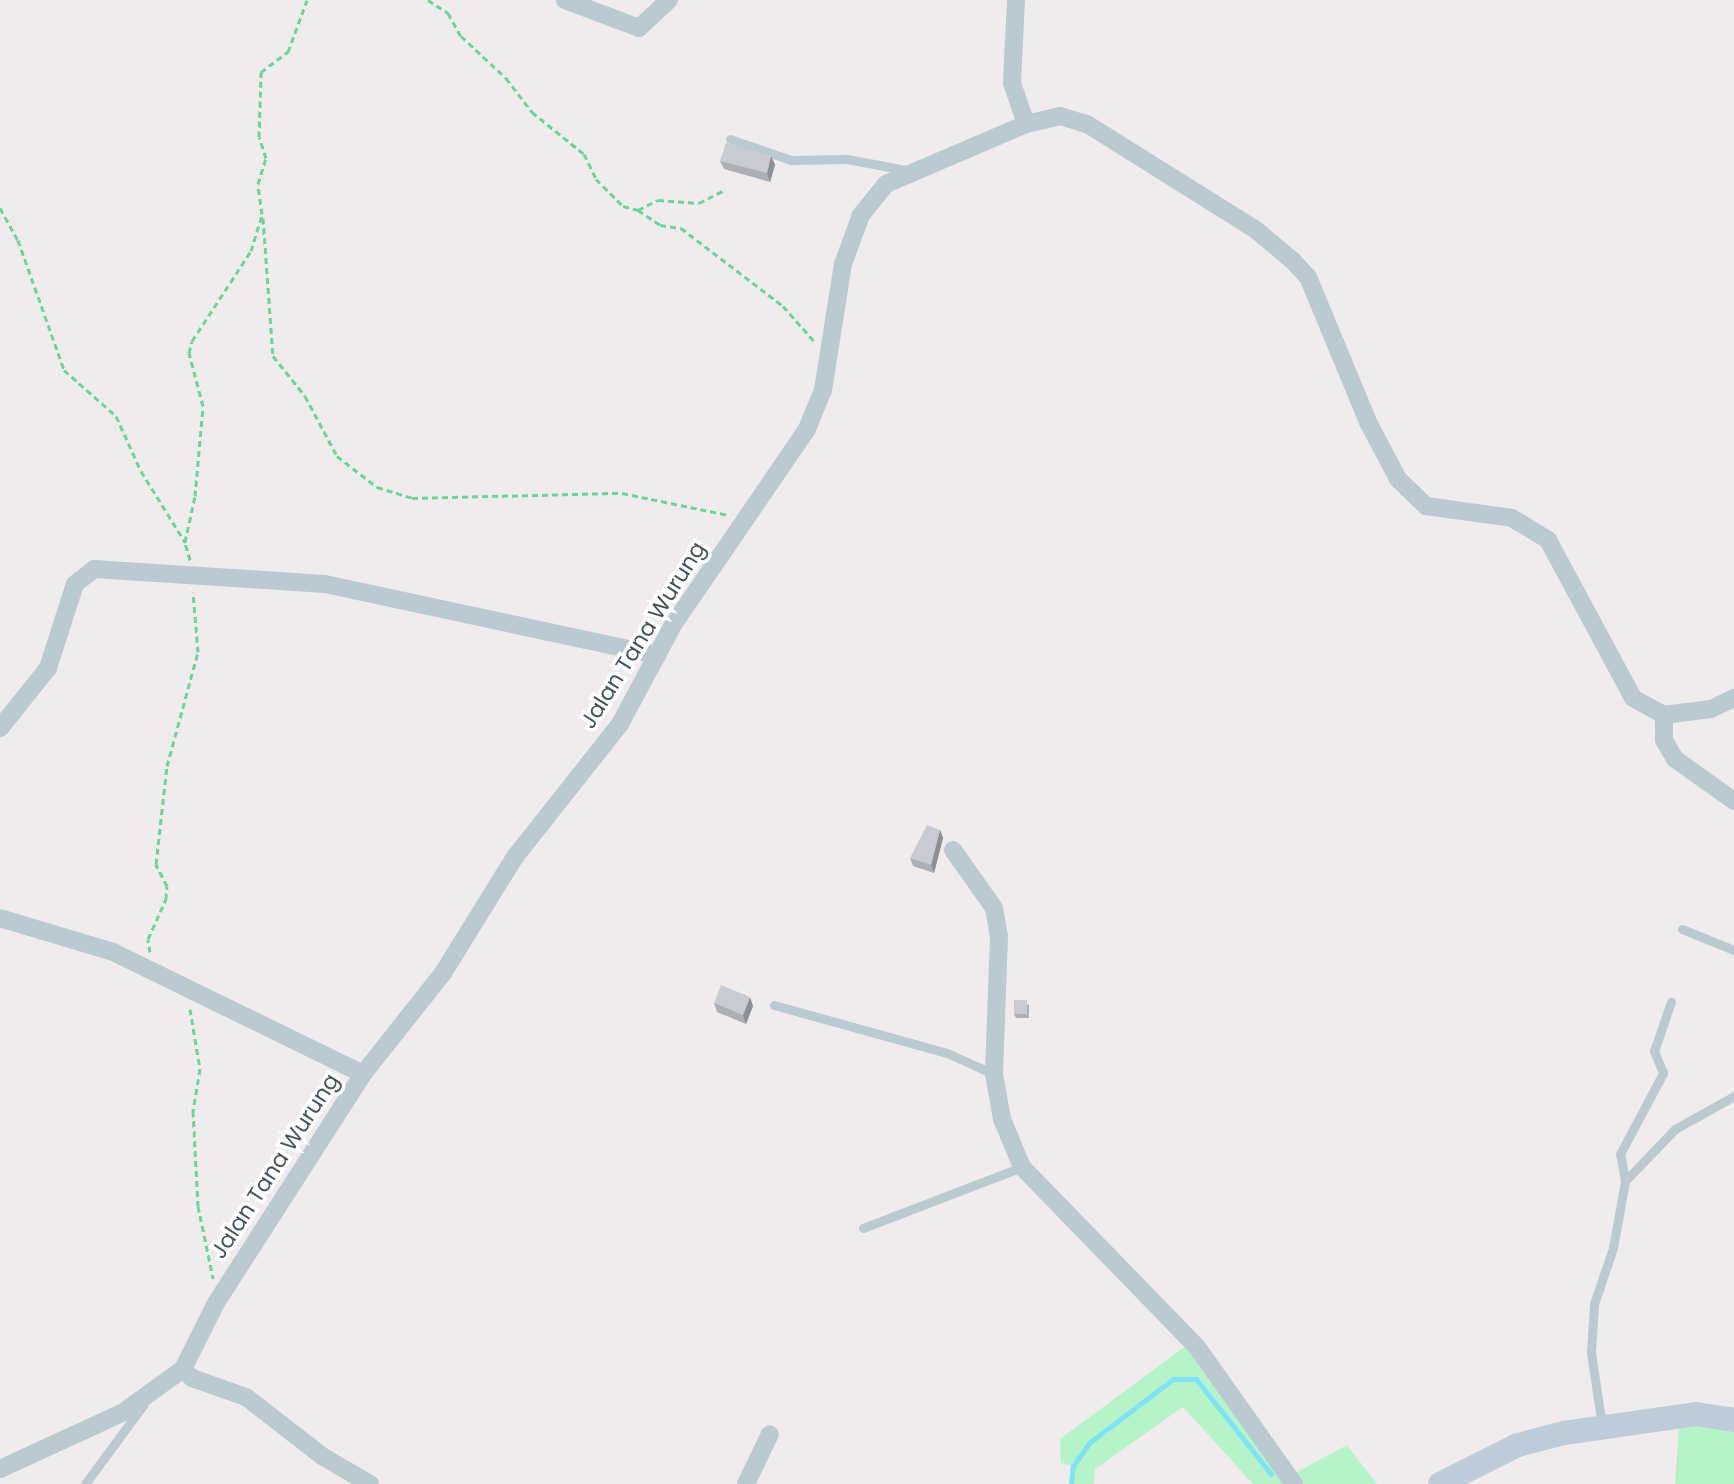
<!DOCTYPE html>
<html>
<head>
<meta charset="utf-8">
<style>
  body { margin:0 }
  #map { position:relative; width:1734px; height:1484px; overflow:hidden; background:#f0eced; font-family:Poppins,sans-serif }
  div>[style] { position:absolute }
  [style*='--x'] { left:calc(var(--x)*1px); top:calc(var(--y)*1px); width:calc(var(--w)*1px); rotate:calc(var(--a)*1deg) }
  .green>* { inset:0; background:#b6f3c9 }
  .stream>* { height:5px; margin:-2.5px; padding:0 2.5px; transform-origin:2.5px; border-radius:2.5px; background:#7ee3f4 }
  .path>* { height:3px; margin-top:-1.5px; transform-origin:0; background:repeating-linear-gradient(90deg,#6bd499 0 6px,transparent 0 10px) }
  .lane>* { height:9px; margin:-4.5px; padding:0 4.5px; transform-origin:4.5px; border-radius:4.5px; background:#bbc9d1 }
  .street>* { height:18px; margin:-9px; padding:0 9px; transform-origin:9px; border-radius:9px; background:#bbc9d1 }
  .secondary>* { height:24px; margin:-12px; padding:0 12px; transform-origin:12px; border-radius:12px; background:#bdccd8 }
  .wall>* { inset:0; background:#acafb5 }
  .shaded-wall>* { inset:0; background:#8c8f93 }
  .building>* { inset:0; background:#c8ccd2 }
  span { translate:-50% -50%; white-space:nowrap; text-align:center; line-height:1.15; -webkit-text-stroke:7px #fff; paint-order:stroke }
  .street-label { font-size:22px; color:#43525c }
</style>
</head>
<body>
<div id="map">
  <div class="green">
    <div style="clip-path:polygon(1187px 1345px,1286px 1478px,1347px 1445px,1377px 1484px,1253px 1484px,1183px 1407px,1095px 1469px,1094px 1484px,1071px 1484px,1073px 1466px,1061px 1463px,1060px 1439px)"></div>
    <div style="clip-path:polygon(1680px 1415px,1734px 1423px,1734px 1484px,1675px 1484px)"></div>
  </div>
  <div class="stream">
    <div style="--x:1071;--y:1484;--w:18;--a:-84"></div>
    <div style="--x:1073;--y:1466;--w:28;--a:-55"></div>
    <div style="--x:1089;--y:1443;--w:106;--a:-37.3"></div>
    <div style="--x:1173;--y:1379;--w:23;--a:0"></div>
    <div style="--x:1196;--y:1379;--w:121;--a:51.7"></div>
  </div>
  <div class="path">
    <div style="--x:428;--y:0;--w:24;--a:33"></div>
    <div style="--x:448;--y:13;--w:26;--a:61"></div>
    <div style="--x:461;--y:36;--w:62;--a:43"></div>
    <div style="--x:506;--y:78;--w:43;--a:52.6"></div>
    <div style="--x:532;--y:112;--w:67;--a:38.9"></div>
    <div style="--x:584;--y:154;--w:28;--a:64"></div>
    <div style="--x:596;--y:179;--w:38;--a:45"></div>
    <div style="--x:623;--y:206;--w:16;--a:15"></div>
    <div style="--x:638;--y:210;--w:22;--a:-27"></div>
    <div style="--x:658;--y:200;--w:41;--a:4.2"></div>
    <div style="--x:699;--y:203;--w:30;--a:-27"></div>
    <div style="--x:0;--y:208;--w:37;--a:61"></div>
    <div style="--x:18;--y:240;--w:138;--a:70.5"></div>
    <div style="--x:64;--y:370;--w:69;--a:41.5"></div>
    <div style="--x:116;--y:416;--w:60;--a:65.6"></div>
    <div style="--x:141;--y:471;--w:84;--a:58.2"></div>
    <div style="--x:638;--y:210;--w:27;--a:34"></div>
    <div style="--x:660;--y:225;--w:21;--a:8"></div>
    <div style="--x:681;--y:228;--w:128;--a:37.4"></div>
    <div style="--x:783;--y:306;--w:47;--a:48.5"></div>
    <div style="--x:263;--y:218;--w:138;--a:85.9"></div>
    <div style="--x:273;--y:356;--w:51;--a:51.3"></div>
    <div style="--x:305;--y:396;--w:68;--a:61.9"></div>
    <div style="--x:337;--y:456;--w:51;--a:37.8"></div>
    <div style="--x:377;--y:487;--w:37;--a:17"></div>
    <div style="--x:412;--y:498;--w:210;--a:-1.4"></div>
    <div style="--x:622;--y:493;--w:108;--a:11.7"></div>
    <div style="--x:190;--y:560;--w:19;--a:-106"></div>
    <div style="--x:185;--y:542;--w:47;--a:-77.7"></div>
    <div style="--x:195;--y:496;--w:90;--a:-84.9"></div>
    <div style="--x:203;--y:406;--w:55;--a:-104.8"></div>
    <div style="--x:189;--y:353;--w:12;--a:-76"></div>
    <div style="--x:192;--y:341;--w:108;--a:-56.8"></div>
    <div style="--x:251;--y:251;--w:39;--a:-73"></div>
    <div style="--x:262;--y:214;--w:30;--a:-98"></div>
    <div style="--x:258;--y:184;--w:27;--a:-73"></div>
    <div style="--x:266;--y:158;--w:22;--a:-108"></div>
    <div style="--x:259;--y:137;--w:65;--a:-88.2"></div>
    <div style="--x:261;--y:72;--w:34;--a:-37"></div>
    <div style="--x:288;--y:52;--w:55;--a:-69.9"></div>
    <div style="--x:150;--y:952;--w:13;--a:-99"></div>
    <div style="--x:148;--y:939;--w:44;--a:-65.8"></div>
    <div style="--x:166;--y:899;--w:13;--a:-86"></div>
    <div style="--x:167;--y:886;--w:25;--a:-117"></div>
    <div style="--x:156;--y:864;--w:99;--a:-83.6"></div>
    <div style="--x:167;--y:766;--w:118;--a:-74.8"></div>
    <div style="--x:198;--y:652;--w:60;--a:-94.8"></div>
    <div style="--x:190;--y:1009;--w:61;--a:80.5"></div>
    <div style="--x:200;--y:1069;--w:43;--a:99.5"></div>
    <div style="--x:193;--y:1111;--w:95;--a:87"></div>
    <div style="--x:198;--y:1206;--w:74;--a:78.2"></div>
  </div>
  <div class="lane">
    <div style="--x:730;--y:139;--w:65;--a:19"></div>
    <div style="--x:791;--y:160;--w:56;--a:-1"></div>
    <div style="--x:847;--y:159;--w:65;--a:10.6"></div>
    <div style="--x:1682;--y:929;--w:56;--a:22"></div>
    <div style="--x:774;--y:1005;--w:180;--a:15.5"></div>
    <div style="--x:947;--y:1053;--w:51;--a:24.1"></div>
    <div style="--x:1625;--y:1181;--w:27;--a:-100"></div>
    <div style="--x:1620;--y:1154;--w:92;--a:-62"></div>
    <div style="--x:1663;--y:1073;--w:24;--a:-112"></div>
    <div style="--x:1654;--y:1051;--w:52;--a:-70.9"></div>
    <div style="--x:863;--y:1228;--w:170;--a:-21"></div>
    <div style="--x:1602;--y:1426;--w:75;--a:-98.5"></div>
    <div style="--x:1591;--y:1352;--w:48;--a:-86.4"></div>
    <div style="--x:1594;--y:1304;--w:59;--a:-71.3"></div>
    <div style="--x:1613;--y:1248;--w:68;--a:-79.8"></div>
    <div style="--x:1625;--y:1181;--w:72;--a:-46.1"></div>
    <div style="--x:1675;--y:1129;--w:68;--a:-29.2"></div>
    <div style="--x:85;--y:1484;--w:99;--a:-53.6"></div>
  </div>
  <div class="street">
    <div style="--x:565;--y:0;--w:79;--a:20.7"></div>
    <div style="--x:639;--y:28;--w:41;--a:-43"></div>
    <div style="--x:1016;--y:0;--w:83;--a:92.8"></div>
    <div style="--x:1012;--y:83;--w:43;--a:71.1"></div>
    <div style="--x:1026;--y:124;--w:35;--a:-13"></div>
    <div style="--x:1060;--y:116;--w:28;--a:17"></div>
    <div style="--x:1087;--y:124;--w:199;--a:32.1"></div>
    <div style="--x:1256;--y:230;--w:47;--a:39.8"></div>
    <div style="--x:1292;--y:260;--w:23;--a:47"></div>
    <div style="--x:1308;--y:277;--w:157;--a:67.5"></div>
    <div style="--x:1368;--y:422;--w:64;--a:62.2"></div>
    <div style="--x:1398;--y:479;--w:39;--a:44"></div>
    <div style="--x:1426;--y:506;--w:87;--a:7.9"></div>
    <div style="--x:1512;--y:518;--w:42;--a:31.4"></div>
    <div style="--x:1548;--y:540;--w:179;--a:61.7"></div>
    <div style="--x:1633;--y:698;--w:35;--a:29"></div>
    <div style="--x:1664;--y:715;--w:47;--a:-7.3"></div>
    <div style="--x:1711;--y:709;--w:25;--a:-26"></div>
    <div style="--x:1664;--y:715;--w:25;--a:90"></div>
    <div style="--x:1664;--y:740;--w:22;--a:60"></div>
    <div style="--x:1675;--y:759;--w:72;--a:35.4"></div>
    <div style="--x:0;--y:728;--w:77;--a:-51.3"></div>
    <div style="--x:48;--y:668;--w:88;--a:-72.2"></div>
    <div style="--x:75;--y:584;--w:24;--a:-38"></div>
    <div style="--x:94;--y:569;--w:231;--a:3.7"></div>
    <div style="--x:325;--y:584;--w:340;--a:12.1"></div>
    <div style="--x:953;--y:850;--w:71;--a:54.7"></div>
    <div style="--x:994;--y:908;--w:28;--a:80"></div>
    <div style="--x:999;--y:936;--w:138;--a:92.1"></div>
    <div style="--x:994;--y:1074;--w:46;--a:79.9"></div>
    <div style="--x:1002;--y:1119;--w:52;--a:67.4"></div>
    <div style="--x:1022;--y:1167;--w:251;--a:45.8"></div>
    <div style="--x:1197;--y:1347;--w:168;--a:54.7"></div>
    <div style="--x:0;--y:918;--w:118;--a:16.7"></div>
    <div style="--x:113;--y:952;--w:278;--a:26"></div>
    <div style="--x:183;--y:1369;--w:74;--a:-63.4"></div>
    <div style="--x:216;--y:1303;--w:272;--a:-57.3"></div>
    <div style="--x:363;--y:1074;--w:129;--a:-51.6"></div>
    <div style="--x:443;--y:973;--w:137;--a:-58.2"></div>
    <div style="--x:515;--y:857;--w:169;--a:-51.7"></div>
    <div style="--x:620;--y:724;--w:112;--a:-61.8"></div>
    <div style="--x:673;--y:625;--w:237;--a:-55.6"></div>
    <div style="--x:807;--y:429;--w:42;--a:-67.7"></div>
    <div style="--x:823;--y:390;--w:128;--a:-81"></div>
    <div style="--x:843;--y:264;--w:52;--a:-69.8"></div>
    <div style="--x:861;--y:215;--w:40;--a:-51"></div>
    <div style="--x:886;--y:184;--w:152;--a:-23.2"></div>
    <div style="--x:0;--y:1469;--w:134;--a:-24.7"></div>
    <div style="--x:122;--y:1413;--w:75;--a:-35.8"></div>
    <div style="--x:183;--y:1369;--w:13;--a:45"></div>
    <div style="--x:192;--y:1378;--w:57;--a:19.4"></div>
    <div style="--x:246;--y:1397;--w:96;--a:37.8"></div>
    <div style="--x:322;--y:1456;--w:56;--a:30.3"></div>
    <div style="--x:746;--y:1484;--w:55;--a:-64.4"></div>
  </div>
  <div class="secondary">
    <div style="--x:1440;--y:1484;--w:87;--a:-26.6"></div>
    <div style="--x:1518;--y:1445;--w:48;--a:-14.6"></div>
    <div style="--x:1564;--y:1433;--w:133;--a:-8.2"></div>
    <div style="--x:1696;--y:1414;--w:38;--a:9"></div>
  </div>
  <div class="wall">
    <div style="clip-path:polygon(771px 156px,775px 165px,770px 182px,724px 169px,720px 161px)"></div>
    <div style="clip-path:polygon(940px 830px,943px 838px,934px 873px,913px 866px,910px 858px)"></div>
    <div style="clip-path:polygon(714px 1003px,753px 1006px,746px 1024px,717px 1012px)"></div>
    <div style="clip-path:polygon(1029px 1004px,1029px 1018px,1016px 1018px,1014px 1014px)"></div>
  </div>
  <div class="shaded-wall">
    <div style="clip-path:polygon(771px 156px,775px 165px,770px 182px,767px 173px)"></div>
    <div style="clip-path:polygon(940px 830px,943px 838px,934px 873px,931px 865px)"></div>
    <div style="clip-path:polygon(750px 997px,753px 1006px,746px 1024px,743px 1015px)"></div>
  </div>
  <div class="building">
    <div style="clip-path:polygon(726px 143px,771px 156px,767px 173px,720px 161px)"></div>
    <div style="clip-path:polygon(927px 825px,940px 830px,931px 865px,910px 858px)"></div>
    <div style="clip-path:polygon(721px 985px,750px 997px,743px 1015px,714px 1003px)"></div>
    <div style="clip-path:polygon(1014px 1000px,1027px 1000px,1027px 1014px,1014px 1014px)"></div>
  </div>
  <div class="street-label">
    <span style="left:643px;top:635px;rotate:-58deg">Jalan Tana Wurung</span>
    <span style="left:275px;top:1166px;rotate:-57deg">Jalan Tana Wurung</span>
  </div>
</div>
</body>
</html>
